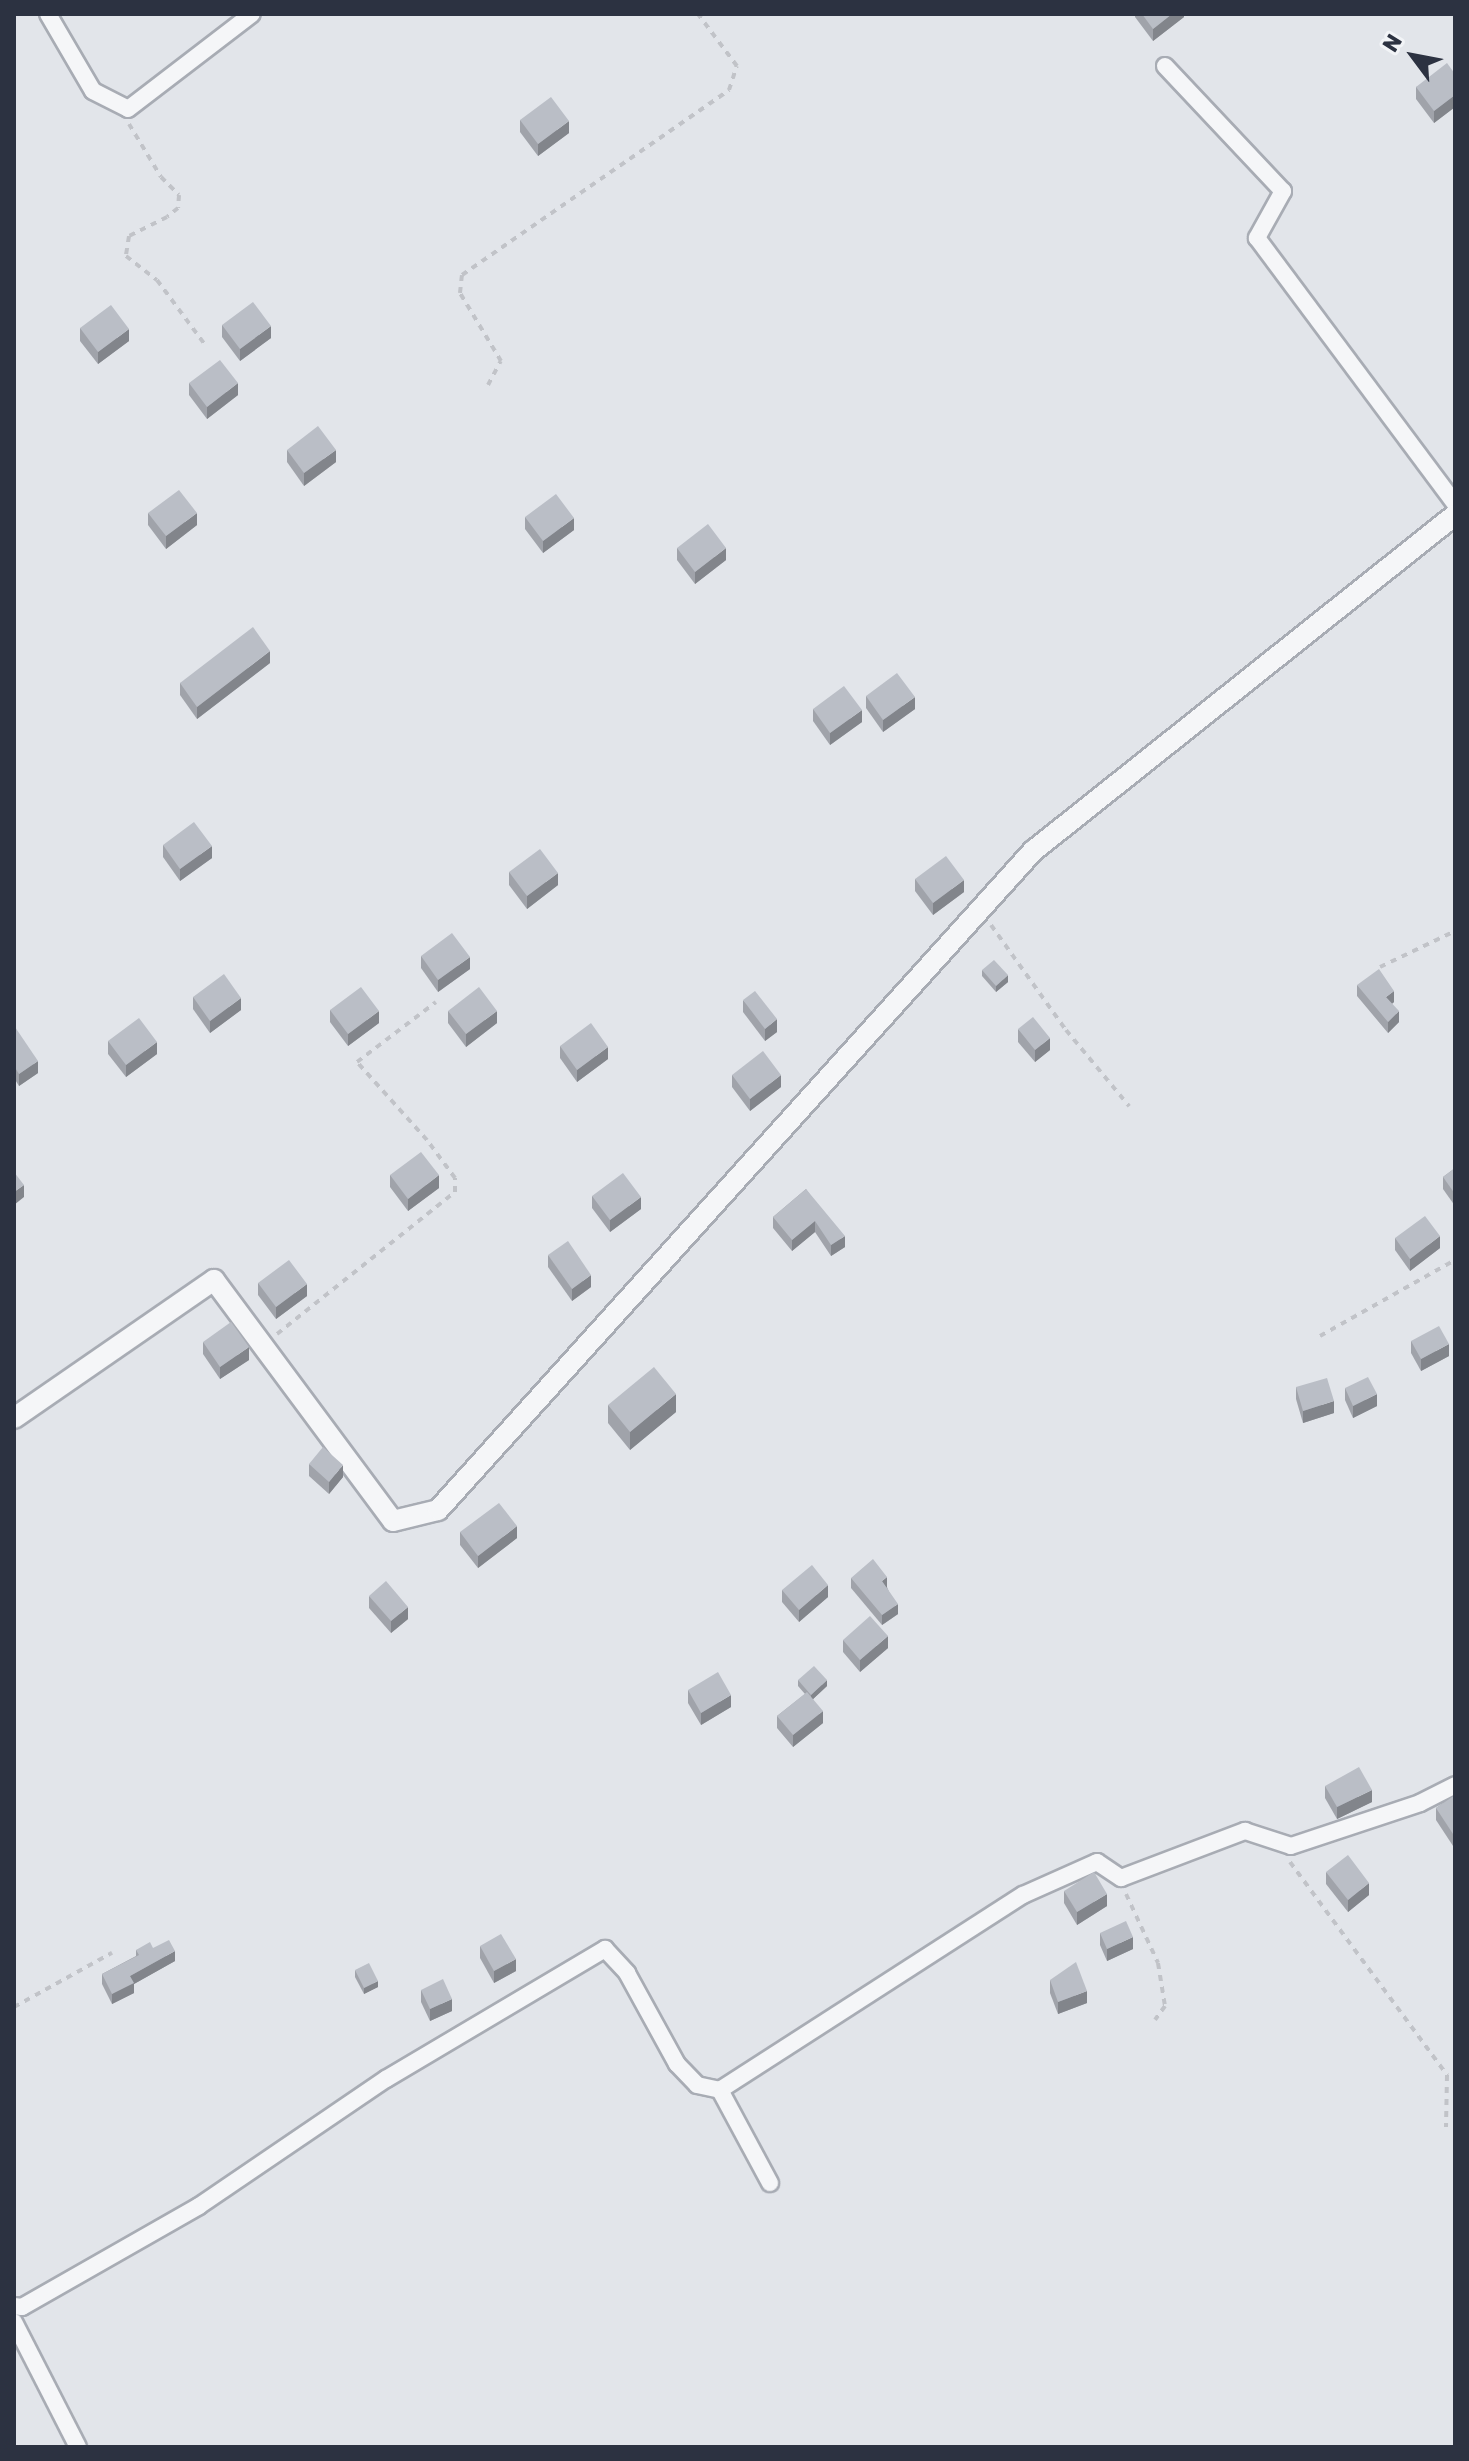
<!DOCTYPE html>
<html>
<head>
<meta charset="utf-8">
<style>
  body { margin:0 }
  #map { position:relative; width:1469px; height:2461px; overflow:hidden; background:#e2e5ea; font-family:Rubik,sans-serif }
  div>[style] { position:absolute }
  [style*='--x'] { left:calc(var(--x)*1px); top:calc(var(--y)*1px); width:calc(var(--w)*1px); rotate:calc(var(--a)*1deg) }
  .path>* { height:4px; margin-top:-2px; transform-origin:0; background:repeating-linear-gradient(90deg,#c1c3c8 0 6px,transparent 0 12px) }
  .roads { filter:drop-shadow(2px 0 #a8acb4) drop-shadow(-2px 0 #a8acb4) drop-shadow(0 2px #a8acb4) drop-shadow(0 -2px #a8acb4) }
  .minor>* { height:16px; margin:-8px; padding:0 8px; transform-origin:8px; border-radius:8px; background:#f5f6f8 }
  .tertiary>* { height:20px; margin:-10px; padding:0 10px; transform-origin:10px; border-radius:10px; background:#f5f6f8 }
  .wall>* { inset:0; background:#a0a3aa }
  .shaded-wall>* { inset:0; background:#82858b }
  .building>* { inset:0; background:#babec6 }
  span { translate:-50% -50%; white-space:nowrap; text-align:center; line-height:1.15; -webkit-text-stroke:8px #f2f4f7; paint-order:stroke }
  .frame { position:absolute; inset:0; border:16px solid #2c3241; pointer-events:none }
  .north { position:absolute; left:1373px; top:16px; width:80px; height:80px; -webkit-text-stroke:6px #f2f4f7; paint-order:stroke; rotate:302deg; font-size:22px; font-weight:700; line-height:32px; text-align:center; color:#2c3241 }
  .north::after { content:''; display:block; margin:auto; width:28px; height:36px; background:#2c3241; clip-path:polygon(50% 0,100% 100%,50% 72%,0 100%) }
</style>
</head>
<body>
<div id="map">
  <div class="path">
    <div style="--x:129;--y:124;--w:62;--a:58.9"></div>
    <div style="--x:161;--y:177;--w:25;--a:45"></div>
    <div style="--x:179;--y:195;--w:13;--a:94"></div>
    <div style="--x:178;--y:208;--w:14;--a:141"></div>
    <div style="--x:167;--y:217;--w:42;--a:153.4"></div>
    <div style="--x:129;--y:236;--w:20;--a:99"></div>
    <div style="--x:126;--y:256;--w:39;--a:38"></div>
    <div style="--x:157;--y:280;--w:82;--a:53.4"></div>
    <div style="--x:488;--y:385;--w:27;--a:-62"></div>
    <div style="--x:501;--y:361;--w:79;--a:-121.1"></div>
    <div style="--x:460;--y:293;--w:18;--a:-84"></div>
    <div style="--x:462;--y:275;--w:325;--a:-34.7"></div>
    <div style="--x:729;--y:90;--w:25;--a:-72"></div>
    <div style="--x:737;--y:66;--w:65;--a:-126.9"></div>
    <div style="--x:991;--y:925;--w:129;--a:54.5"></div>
    <div style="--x:1066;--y:1030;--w:99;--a:50.3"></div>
    <div style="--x:1380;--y:967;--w:83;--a:-25.6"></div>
    <div style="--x:277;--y:1334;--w:228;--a:-38.6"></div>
    <div style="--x:455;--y:1192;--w:14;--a:-90"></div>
    <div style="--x:455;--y:1178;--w:47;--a:-126.4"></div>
    <div style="--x:427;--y:1140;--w:105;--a:-131.9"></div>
    <div style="--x:357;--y:1062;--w:99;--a:-37.2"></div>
    <div style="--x:1320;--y:1336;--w:155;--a:-29.4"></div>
    <div style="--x:1290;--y:1862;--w:265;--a:53.6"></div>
    <div style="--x:1447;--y:2075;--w:52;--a:91.1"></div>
    <div style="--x:1126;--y:1894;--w:76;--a:65.1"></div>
    <div style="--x:1158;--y:1963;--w:44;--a:80.8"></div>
    <div style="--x:1165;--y:2006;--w:17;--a:126"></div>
    <div style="--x:14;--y:2007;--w:112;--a:-28.9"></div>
  </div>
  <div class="roads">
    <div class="minor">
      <div style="--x:48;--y:14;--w:89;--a:59.7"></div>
      <div style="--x:93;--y:91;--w:39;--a:27"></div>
      <div style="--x:128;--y:109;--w:156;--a:-37.5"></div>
      <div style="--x:1165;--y:66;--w:172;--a:46.7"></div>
      <div style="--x:1283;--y:191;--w:54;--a:119"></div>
      <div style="--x:1257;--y:238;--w:332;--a:53.3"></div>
      <div style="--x:770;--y:2183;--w:106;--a:-118.3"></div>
      <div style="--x:720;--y:2090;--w:360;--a:-32.8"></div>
      <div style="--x:1023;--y:1895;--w:81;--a:-24"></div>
      <div style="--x:1097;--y:1862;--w:29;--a:34"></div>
      <div style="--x:1121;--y:1878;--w:133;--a:-20.8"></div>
      <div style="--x:1245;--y:1831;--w:48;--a:18.1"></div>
      <div style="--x:1291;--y:1846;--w:136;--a:-18.4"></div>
      <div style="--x:1420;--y:1803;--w:39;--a:-27"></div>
      <div style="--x:14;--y:2306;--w:8;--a:7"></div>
      <div style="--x:22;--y:2307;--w:204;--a:-29.7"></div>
      <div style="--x:199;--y:2206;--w:226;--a:-34.2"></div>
      <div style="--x:386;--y:2079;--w:255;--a:-30.7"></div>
      <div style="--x:605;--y:1949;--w:33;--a:47"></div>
      <div style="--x:627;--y:1973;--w:104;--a:61.2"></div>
      <div style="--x:677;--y:2064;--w:29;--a:46"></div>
      <div style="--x:697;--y:2085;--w:24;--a:12"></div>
      <div style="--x:14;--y:2322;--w:140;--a:62.9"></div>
    </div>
    <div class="tertiary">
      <div style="--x:14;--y:1418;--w:243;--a:-34.6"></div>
      <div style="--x:214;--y:1280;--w:300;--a:53.4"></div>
      <div style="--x:393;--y:1521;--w:46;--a:-13.7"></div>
      <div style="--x:438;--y:1510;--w:888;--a:-47.92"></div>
      <div style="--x:1033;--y:851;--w:539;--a:-38.53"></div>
    </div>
  </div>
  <div class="wall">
    <div style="clip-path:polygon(1135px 14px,1184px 14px,1184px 17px,1153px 41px,1135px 17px)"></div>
    <div style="clip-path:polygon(1455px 74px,1455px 107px,1434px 123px,1416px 99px,1416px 87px)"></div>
    <div style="clip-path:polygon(520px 120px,569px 133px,538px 156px,520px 132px)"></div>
    <div style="clip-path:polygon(222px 325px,271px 338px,240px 361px,222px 337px)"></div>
    <div style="clip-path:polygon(80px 328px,129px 341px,98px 364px,80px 341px)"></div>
    <div style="clip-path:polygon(189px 383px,238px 395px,207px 419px,189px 395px)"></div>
    <div style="clip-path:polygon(287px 450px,336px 462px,304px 486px,287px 462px)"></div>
    <div style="clip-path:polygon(148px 513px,197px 525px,166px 549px,148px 525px)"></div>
    <div style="clip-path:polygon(525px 517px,574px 530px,543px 553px,525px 529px)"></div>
    <div style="clip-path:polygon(677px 548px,726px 560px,695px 584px,677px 560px)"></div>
    <div style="clip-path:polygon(270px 663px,197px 719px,180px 695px,180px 683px)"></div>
    <div style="clip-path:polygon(866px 696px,915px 709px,883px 732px,866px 708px)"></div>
    <div style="clip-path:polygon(813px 709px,862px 722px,830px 745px,813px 721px)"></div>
    <div style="clip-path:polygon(163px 845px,212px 858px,180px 881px,163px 857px)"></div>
    <div style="clip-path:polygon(509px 872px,558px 885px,527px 909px,509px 885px)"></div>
    <div style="clip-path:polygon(915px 879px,964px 892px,933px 915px,915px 891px)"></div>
    <div style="clip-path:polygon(421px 956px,470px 969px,438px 992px,421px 968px)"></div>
    <div style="clip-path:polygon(982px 970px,1008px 982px,996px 992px,982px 976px)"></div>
    <div style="clip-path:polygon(1357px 985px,1394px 1002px,1392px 1004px,1399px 1022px,1388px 1033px,1357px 996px)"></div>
    <div style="clip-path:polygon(193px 997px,241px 1010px,210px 1033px,193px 1009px)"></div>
    <div style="clip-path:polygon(743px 1000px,777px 1032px,765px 1041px,743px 1012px)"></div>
    <div style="clip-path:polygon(330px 1010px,379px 1023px,348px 1046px,330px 1022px)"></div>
    <div style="clip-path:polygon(448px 1011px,497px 1023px,466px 1047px,448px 1023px)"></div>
    <div style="clip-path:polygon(14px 1028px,38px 1073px,19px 1086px,14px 1078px)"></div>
    <div style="clip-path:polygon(1018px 1029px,1050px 1050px,1035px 1062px,1018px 1042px)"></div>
    <div style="clip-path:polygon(108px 1041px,157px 1054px,126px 1077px,108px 1054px)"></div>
    <div style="clip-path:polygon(560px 1046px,608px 1059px,577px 1082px,560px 1058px)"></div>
    <div style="clip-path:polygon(732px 1075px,781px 1087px,750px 1111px,732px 1087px)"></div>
    <div style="clip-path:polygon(1455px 1168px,1455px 1206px,1443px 1189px,1443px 1177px)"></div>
    <div style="clip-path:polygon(390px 1175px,439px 1188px,408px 1211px,390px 1187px)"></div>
    <div style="clip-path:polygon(806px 1189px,845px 1247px,831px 1256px,815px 1232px,792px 1251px,773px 1228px,773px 1217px)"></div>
    <div style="clip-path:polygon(592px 1196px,641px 1209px,610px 1232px,592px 1208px)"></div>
    <div style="clip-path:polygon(1395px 1238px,1440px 1248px,1410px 1271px,1395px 1250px)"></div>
    <div style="clip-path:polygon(548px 1255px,591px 1287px,572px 1301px,548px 1267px)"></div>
    <div style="clip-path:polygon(258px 1283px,307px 1296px,276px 1319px,258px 1295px)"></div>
    <div style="clip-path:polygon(1411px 1341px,1449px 1356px,1421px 1371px,1411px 1353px)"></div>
    <div style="clip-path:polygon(203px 1342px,249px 1360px,220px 1379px,203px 1354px)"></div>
    <div style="clip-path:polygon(1296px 1387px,1334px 1413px,1303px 1423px,1296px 1399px)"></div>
    <div style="clip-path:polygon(1345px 1388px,1377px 1406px,1353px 1418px,1345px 1400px)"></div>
    <div style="clip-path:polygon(608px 1405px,676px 1412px,630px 1450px,608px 1423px)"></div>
    <div style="clip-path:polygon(309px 1464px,343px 1477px,329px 1494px,309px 1476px)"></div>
    <div style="clip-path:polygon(460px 1532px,517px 1538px,478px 1568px,460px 1545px)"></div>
    <div style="clip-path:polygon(851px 1578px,887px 1587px,898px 1614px,882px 1625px,851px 1588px)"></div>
    <div style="clip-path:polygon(782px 1590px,828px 1597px,799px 1622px,782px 1602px)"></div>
    <div style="clip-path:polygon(369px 1596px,408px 1619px,391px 1633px,369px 1608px)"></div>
    <div style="clip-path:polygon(843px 1640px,888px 1648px,860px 1672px,843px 1652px)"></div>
    <div style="clip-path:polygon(798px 1680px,827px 1686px,813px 1699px,823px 1723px,793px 1747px,777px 1728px,777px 1716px,805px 1694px,798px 1686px)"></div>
    <div style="clip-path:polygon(688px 1690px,731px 1707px,701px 1725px,688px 1703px)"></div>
    <div style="clip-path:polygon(1325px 1786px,1372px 1802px,1337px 1819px,1325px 1798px)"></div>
    <div style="clip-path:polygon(1455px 1795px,1455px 1849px,1436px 1820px,1436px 1808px)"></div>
    <div style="clip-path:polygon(1326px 1872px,1369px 1895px,1348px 1912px,1326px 1884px)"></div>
    <div style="clip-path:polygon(1064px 1891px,1107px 1906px,1077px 1925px,1064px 1903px)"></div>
    <div style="clip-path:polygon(1100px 1933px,1133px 1949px,1107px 1961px,1100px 1945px)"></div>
    <div style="clip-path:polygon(480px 1946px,516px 1971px,494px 1983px,480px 1958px)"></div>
    <div style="clip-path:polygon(153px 1948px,175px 1961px,134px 1984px,134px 1993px,112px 2004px,102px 1984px,102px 1974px,136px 1956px,136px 1950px)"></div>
    <div style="clip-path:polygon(355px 1970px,378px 1987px,364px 1994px,355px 1977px)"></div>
    <div style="clip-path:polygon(1050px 1980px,1087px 2003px,1058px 2014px,1050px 1993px)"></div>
    <div style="clip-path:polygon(421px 1990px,452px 2011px,430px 2021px,421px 2002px)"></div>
  </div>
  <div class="shaded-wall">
    <div style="clip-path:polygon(1172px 14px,1184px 14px,1184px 17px,1153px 41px,1153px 29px)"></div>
    <div style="clip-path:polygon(1455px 95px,1455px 107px,1434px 123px,1434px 111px)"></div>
    <div style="clip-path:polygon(569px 121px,569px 133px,538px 156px,538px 144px)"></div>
    <div style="clip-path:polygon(271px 326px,271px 338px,240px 361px,240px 349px)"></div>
    <div style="clip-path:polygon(129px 329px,129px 341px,98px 364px,98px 352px)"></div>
    <div style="clip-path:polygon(238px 383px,238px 395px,207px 419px,207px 407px)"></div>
    <div style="clip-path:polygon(336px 450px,336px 462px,304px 486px,304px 473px)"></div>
    <div style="clip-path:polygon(197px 513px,197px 525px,166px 549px,166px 536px)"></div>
    <div style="clip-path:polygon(574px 518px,574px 530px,543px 553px,543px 541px)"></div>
    <div style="clip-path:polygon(726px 548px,726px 560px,695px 584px,695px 572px)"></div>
    <div style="clip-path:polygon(270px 651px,270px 663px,197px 719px,197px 707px)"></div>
    <div style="clip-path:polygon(915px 697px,915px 709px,883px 732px,883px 720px)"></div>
    <div style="clip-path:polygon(862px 710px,862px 722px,830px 745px,830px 733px)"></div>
    <div style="clip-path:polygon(212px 846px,212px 858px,180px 881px,180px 869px)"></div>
    <div style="clip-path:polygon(558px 873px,558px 885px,527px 909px,527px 896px)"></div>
    <div style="clip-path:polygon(964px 880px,964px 892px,933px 915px,933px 903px)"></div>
    <div style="clip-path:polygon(470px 957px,470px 969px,438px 992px,438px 980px)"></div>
    <div style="clip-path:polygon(1008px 975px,1008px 982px,996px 992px,996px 986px)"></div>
    <div style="clip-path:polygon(1394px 991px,1394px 1002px,1386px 1008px,1386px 997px)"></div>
    <div style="clip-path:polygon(241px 998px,241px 1010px,210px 1033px,210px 1021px)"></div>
    <div style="clip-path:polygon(379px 1011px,379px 1023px,348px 1046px,348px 1034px)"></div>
    <div style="clip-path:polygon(497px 1011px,497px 1023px,466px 1047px,466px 1034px)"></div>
    <div style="clip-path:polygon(1399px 1011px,1399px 1022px,1388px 1033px,1388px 1022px)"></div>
    <div style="clip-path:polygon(777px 1019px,777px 1032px,765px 1041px,765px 1029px)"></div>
    <div style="clip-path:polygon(1050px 1038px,1050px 1050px,1035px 1062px,1035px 1050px)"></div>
    <div style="clip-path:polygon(157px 1042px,157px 1054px,126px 1077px,126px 1065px)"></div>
    <div style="clip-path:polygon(608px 1047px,608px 1059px,577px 1082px,577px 1070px)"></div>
    <div style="clip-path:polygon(38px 1061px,38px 1073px,19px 1086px,19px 1074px)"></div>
    <div style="clip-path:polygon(781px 1075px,781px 1087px,750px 1111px,750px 1099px)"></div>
    <div style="clip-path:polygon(439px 1175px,439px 1188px,408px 1211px,408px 1199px)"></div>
    <div style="clip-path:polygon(24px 1185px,24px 1197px,14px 1205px,14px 1192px)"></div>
    <div style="clip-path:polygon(641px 1197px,641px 1209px,610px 1232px,610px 1220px)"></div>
    <div style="clip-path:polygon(815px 1221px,815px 1232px,792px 1251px,792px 1240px)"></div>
    <div style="clip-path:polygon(845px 1236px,845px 1247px,831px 1256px,831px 1245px)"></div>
    <div style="clip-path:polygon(1440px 1236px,1440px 1248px,1410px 1271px,1410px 1259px)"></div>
    <div style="clip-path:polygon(591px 1275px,591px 1287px,572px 1301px,572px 1289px)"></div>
    <div style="clip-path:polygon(307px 1284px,307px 1296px,276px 1319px,276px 1307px)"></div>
    <div style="clip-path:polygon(1449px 1344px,1449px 1356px,1421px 1371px,1421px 1359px)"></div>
    <div style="clip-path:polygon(249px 1347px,249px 1360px,220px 1379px,220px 1367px)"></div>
    <div style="clip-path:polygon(676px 1394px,676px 1412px,630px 1450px,630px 1432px)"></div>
    <div style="clip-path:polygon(1377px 1394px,1377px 1406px,1353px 1418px,1353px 1406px)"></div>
    <div style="clip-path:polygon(1334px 1401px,1334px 1413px,1303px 1423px,1303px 1411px)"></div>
    <div style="clip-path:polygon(343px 1465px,343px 1477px,329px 1494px,329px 1482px)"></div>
    <div style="clip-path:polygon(517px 1526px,517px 1538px,478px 1568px,478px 1556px)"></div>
    <div style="clip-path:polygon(887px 1577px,887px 1587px,882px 1591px,882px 1581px)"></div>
    <div style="clip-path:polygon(828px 1585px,828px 1597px,799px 1622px,799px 1610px)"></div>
    <div style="clip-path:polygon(898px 1604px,898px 1614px,882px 1625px,882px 1615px)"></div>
    <div style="clip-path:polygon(408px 1607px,408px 1619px,391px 1633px,391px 1621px)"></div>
    <div style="clip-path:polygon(888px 1636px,888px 1648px,860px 1672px,860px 1660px)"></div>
    <div style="clip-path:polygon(827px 1680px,827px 1686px,811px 1701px,811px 1695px)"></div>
    <div style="clip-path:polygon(731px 1695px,731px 1707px,701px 1725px,701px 1713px)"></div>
    <div style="clip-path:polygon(823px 1711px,823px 1723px,793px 1747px,793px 1735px)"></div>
    <div style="clip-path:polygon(1372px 1790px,1372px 1802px,1337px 1819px,1337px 1807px)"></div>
    <div style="clip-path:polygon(1369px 1883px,1369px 1895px,1348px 1912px,1348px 1900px)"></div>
    <div style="clip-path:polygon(1107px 1894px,1107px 1906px,1077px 1925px,1077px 1912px)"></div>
    <div style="clip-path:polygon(1133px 1937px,1133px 1949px,1107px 1961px,1107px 1949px)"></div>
    <div style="clip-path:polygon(175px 1951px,175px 1961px,134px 1984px,134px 1993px,112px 2004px,112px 1994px,130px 1976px)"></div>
    <div style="clip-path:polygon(516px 1959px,516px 1971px,494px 1983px,494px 1971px)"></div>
    <div style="clip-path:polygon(378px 1981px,378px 1987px,364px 1994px,364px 1988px)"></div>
    <div style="clip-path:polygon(1087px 1991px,1087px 2003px,1058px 2014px,1058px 2002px)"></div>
    <div style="clip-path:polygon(452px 1999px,452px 2011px,430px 2021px,430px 2009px)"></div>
  </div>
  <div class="building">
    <div style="clip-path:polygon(1142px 14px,1172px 14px,1153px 29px)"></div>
    <div style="clip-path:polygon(1447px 63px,1455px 74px,1455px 95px,1434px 111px,1416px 87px)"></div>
    <div style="clip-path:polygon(551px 97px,569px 121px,538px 144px,520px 120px)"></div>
    <div style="clip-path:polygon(253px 302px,271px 326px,240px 349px,222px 325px)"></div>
    <div style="clip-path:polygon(111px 305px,129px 329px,98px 352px,80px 328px)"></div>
    <div style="clip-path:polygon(220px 360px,238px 383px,207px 407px,189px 383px)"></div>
    <div style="clip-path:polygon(318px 426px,336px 450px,304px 473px,287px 450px)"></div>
    <div style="clip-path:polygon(179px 490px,197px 513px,166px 536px,148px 513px)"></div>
    <div style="clip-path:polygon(556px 494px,574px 518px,543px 541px,525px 517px)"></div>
    <div style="clip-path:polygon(708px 524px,726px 548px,695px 572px,677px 548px)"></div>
    <div style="clip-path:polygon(253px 627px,270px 651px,197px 707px,180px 683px)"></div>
    <div style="clip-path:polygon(897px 673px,915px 697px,883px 720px,866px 696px)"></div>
    <div style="clip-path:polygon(844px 686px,862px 710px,830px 733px,813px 709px)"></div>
    <div style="clip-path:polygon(194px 822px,212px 846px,180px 869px,163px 845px)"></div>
    <div style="clip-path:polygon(540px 849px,558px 873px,527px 896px,509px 872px)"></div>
    <div style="clip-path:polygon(946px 856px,964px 880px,933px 903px,915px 879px)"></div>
    <div style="clip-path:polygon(452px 933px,470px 957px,438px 980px,421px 956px)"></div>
    <div style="clip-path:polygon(994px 960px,1008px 975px,996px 986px,982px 970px)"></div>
    <div style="clip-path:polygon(1379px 969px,1394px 991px,1386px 997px,1399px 1011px,1388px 1022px,1357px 985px)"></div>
    <div style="clip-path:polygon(224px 974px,241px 998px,210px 1021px,193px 997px)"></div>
    <div style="clip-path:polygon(361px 987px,379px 1011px,348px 1034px,330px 1010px)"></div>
    <div style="clip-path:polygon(479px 987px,497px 1011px,466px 1034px,448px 1011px)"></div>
    <div style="clip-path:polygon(755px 991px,777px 1019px,765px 1029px,743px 1000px)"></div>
    <div style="clip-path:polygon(1033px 1017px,1050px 1038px,1035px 1050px,1018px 1029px)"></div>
    <div style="clip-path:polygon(139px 1018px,157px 1042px,126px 1065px,108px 1041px)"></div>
    <div style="clip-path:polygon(591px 1023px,608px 1047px,577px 1070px,560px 1046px)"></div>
    <div style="clip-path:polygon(15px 1027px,38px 1061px,19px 1074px,14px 1066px)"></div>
    <div style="clip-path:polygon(763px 1051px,781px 1075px,750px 1099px,732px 1075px)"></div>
    <div style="clip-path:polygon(421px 1152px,439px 1175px,408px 1199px,390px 1175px)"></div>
    <div style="clip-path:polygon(1455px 1168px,1455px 1194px,1443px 1177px)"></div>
    <div style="clip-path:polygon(14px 1172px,24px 1185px,14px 1192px)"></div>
    <div style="clip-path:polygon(623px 1173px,641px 1197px,610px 1220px,592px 1196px)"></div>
    <div style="clip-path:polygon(806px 1189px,845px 1236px,831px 1245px,815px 1221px,792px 1240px,773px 1217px)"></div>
    <div style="clip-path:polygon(1425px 1216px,1440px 1236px,1410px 1259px,1395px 1238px)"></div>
    <div style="clip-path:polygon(568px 1241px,591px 1275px,572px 1289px,548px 1255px)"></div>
    <div style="clip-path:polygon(289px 1260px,307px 1284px,276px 1307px,258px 1283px)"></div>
    <div style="clip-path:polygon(231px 1322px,249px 1347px,220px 1367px,203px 1342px)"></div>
    <div style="clip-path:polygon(1439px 1326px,1449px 1344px,1421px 1359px,1411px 1341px)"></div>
    <div style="clip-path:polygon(654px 1367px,676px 1394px,630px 1432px,608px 1405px)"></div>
    <div style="clip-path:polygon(1368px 1377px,1377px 1394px,1353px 1406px,1345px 1388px)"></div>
    <div style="clip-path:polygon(1327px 1378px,1334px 1401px,1303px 1411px,1296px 1387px)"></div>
    <div style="clip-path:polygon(323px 1447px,343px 1465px,329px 1482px,309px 1464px)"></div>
    <div style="clip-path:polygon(499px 1503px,517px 1526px,478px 1556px,460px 1532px)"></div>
    <div style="clip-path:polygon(873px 1559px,887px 1577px,882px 1581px,898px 1604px,882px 1615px,851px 1578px)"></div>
    <div style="clip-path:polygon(812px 1565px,828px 1585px,799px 1610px,782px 1590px)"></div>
    <div style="clip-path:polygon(386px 1581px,408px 1607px,391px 1621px,369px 1596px)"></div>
    <div style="clip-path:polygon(870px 1616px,888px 1636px,860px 1660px,843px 1640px)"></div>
    <div style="clip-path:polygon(814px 1666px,827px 1680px,811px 1695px,798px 1680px)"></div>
    <div style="clip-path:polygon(718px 1672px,731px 1695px,701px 1713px,688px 1690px)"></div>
    <div style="clip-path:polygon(807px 1692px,823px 1711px,793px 1735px,777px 1716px)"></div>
    <div style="clip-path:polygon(1359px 1767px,1372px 1790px,1337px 1807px,1325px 1786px)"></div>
    <div style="clip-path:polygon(1455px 1795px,1455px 1837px,1436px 1808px)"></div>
    <div style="clip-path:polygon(1348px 1855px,1369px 1883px,1348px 1900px,1326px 1872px)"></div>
    <div style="clip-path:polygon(1094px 1872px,1107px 1894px,1077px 1912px,1064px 1891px)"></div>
    <div style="clip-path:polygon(1126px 1921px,1133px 1937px,1107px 1949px,1100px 1933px)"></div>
    <div style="clip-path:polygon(501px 1934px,516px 1959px,494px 1971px,480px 1946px)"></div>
    <div style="clip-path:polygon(169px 1940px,175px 1951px,130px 1976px,134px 1983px,112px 1994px,102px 1974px,139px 1955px,136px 1950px,150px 1942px,153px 1948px)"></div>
    <div style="clip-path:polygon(1076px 1962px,1087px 1991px,1058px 2002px,1050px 1980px)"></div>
    <div style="clip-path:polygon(369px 1963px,378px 1981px,364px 1988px,355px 1970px)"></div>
    <div style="clip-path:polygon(443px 1979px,452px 1999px,430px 2009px,421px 1990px)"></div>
  </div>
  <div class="frame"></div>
  <div class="north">N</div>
</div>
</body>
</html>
